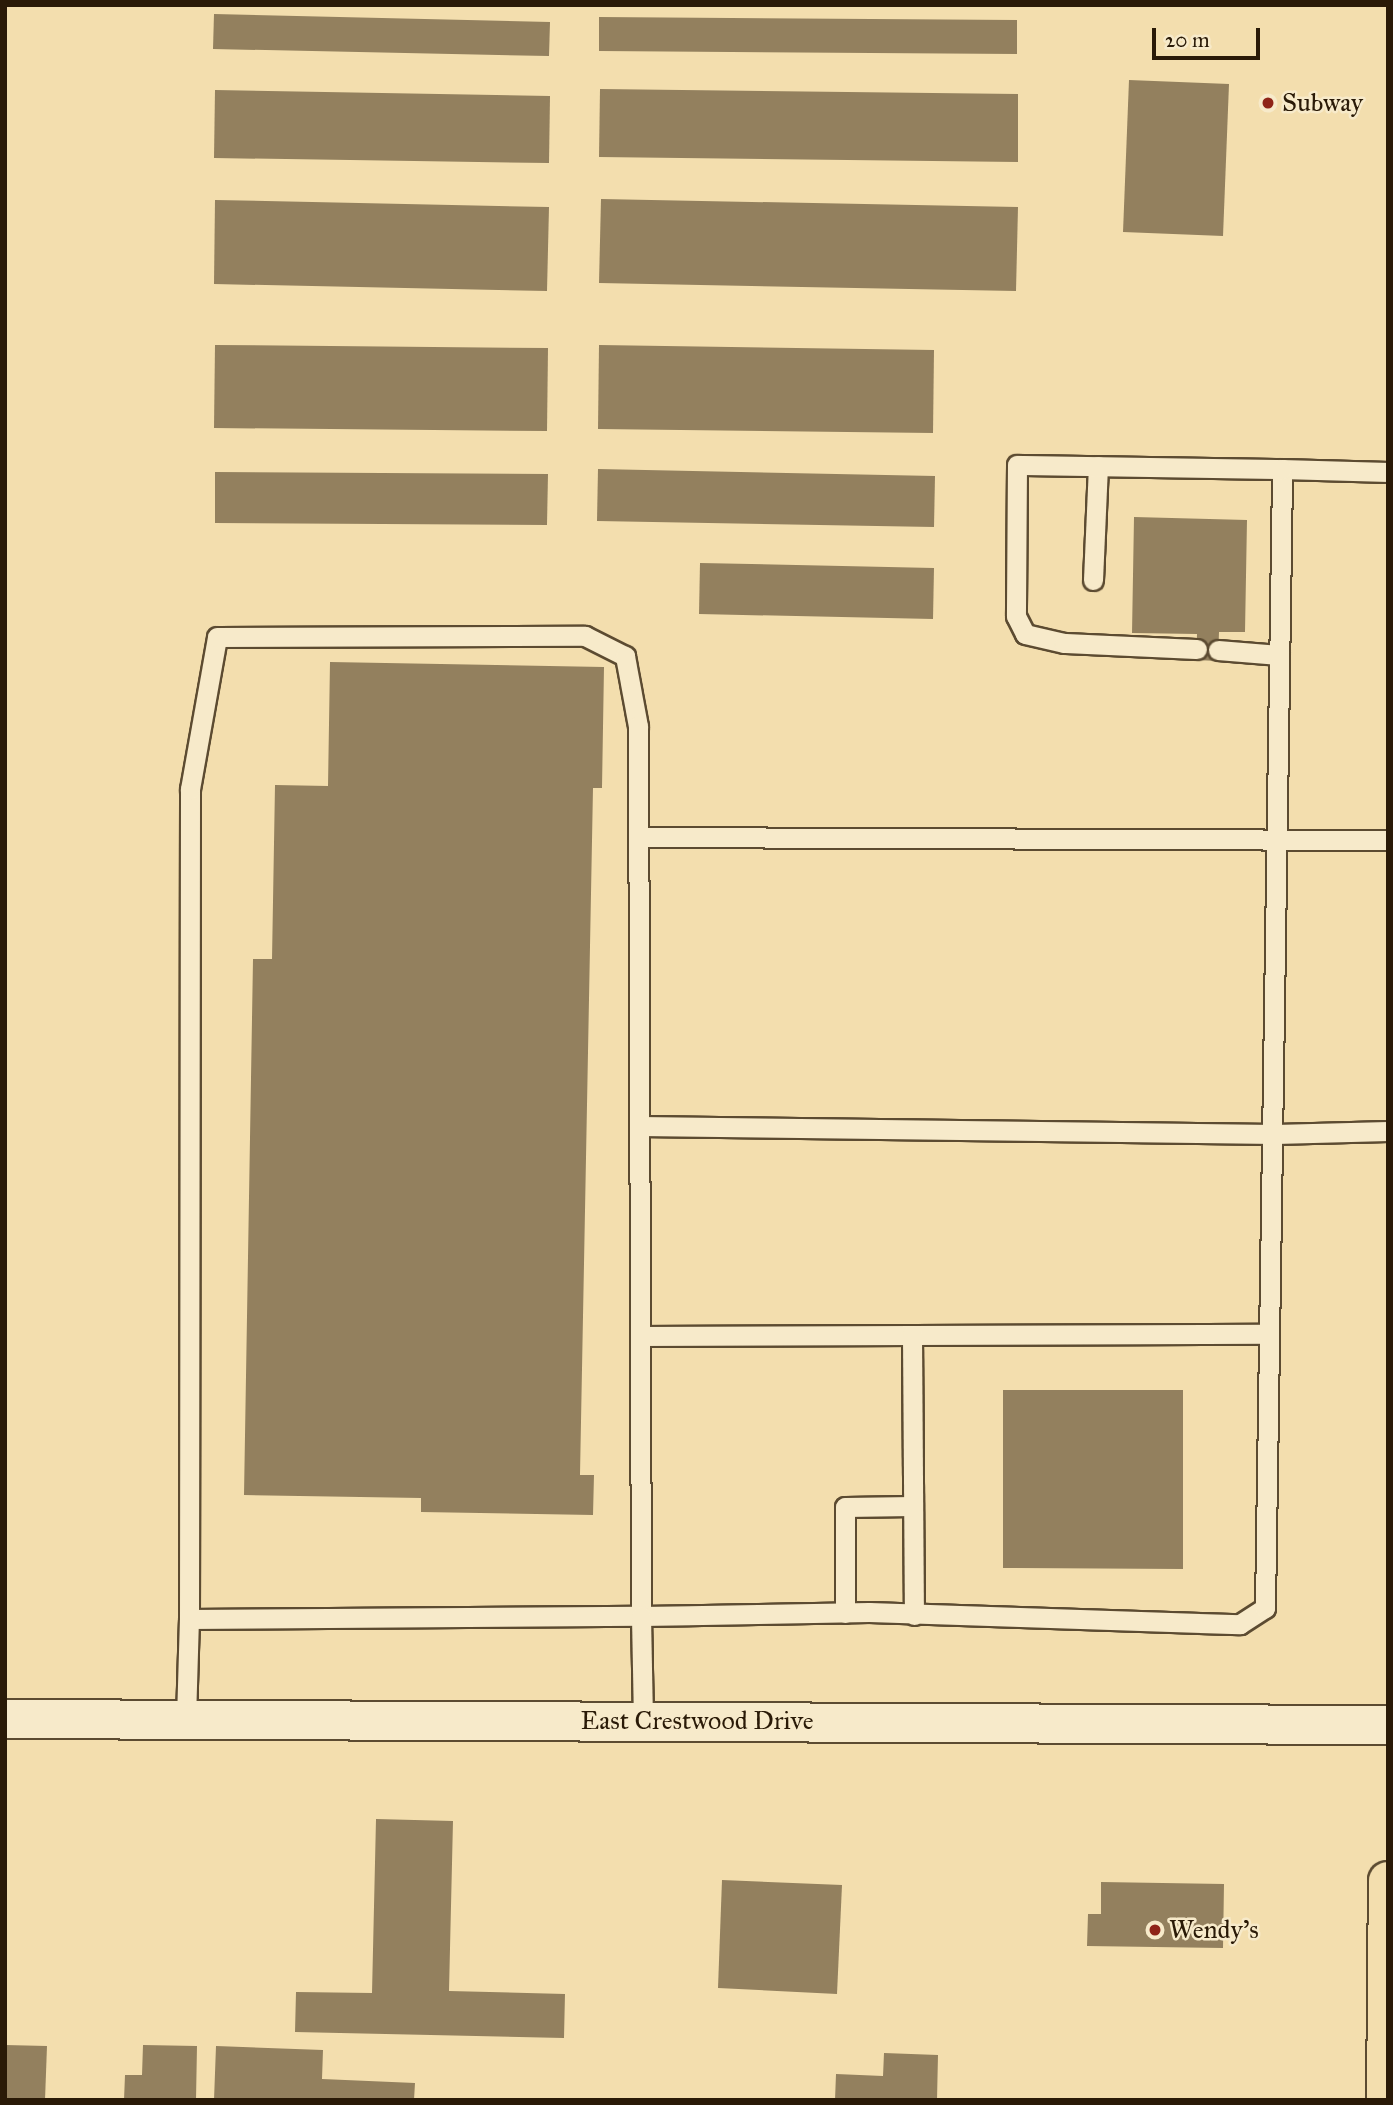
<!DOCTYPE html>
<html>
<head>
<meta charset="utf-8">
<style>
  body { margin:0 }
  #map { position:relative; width:1393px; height:2105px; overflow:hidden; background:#f3deae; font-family:"IM FELL Great Primer",serif }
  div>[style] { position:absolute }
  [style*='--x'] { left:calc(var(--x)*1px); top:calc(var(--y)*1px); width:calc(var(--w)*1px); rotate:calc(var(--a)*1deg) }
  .building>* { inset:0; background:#93805e }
  .roads { filter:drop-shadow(2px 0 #5c4b31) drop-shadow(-2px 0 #5c4b31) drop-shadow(0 2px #5c4b31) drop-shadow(0 -2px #5c4b31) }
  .service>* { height:19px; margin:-9.5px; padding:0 9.5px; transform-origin:9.5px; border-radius:9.5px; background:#f7eaca }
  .tertiary>* { height:38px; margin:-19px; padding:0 19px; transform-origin:19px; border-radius:19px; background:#f7eaca }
  .primary>* { height:38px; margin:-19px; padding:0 19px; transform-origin:19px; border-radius:19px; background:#f3deae }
  .dots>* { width:19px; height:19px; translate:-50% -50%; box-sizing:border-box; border:4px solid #f7eaca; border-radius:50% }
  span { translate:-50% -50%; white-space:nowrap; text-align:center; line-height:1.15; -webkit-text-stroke:5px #f7eaca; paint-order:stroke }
  .poi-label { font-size:26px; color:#2a1a07 }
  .left { translate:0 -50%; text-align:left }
  .street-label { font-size:26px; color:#2a1a07 }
  .frame { position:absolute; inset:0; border:7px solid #2a1a07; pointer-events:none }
  .scale { position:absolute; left:1152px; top:28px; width:108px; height:32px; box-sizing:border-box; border:4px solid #2a1a07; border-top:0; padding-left:9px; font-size:21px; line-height:24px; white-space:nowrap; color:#2a1a07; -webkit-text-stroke:5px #f7eaca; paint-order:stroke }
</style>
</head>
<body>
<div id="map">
  <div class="building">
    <div style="clip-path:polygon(214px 14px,550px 22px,549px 56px,213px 49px)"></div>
    <div style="clip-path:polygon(599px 17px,1017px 20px,1017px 54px,599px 51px)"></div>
    <div style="clip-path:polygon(1129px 80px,1229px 84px,1223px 236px,1123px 232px)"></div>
    <div style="clip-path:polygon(600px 89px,1018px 94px,1018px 162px,599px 157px)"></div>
    <div style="clip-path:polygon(215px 90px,550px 96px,549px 163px,214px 158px)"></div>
    <div style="clip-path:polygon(601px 199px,1018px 207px,1016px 291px,599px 283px)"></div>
    <div style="clip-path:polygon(215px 200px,549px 207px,547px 291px,214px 284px)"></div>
    <div style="clip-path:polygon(215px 345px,548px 348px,547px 431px,214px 428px)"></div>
    <div style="clip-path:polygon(599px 345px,934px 350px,933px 433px,598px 429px)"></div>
    <div style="clip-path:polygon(598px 469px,935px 476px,934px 527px,597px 521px)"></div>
    <div style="clip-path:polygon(215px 472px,548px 474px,547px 525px,215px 523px)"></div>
    <div style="clip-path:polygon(1134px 517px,1247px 520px,1245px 632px,1219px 632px,1218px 661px,1196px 660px,1197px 634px,1132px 633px)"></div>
    <div style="clip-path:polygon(700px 563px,934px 568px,933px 619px,699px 614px)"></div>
    <div style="clip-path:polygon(330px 662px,604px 667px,602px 788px,593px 788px,580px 1475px,594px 1475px,593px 1515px,421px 1512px,421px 1498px,244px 1495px,253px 959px,272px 959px,275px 785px,328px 786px)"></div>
    <div style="clip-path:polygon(1003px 1390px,1183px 1390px,1183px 1569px,1003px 1568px)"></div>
    <div style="clip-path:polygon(376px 1819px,453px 1821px,449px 1991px,565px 1994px,564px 2038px,295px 2032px,296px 1992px,372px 1993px)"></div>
    <div style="clip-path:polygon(722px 1880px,842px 1885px,837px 1994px,718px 1988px)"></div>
    <div style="clip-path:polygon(1101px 1882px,1224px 1884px,1223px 1948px,1087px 1946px,1088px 1914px,1101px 1914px)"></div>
    <div style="clip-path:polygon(5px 2045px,47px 2046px,45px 2100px,5px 2100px)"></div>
    <div style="clip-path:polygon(143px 2045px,197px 2046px,196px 2100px,124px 2100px,125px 2075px,142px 2075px)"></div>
    <div style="clip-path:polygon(216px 2046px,323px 2050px,322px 2079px,415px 2083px,414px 2100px,214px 2100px)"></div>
    <div style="clip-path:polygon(884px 2053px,938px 2055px,937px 2100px,835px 2100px,836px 2074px,883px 2076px)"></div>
  </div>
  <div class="roads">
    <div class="service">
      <div style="--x:1282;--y:469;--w:106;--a:1.6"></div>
      <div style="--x:1093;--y:580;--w:114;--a:-87.5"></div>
      <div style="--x:1218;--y:650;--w:61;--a:4.7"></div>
      <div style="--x:638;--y:837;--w:750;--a:0.23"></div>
      <div style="--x:639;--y:1126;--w:636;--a:0.72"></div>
      <div style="--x:1275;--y:1134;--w:113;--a:-1.5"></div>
      <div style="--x:912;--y:1335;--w:357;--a:-0.2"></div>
      <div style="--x:640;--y:1336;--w:272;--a:-0.2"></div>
      <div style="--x:912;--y:1335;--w:280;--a:89.6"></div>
      <div style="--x:845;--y:1613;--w:106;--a:-90"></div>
      <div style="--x:845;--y:1507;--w:68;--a:-0.8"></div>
      <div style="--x:189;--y:1619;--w:830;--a:-89.93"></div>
      <div style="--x:190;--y:789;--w:154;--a:-79.9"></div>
      <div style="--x:217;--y:637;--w:368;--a:-0.2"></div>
      <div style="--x:585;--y:636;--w:45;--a:26.6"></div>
      <div style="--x:625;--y:656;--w:71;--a:79.5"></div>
      <div style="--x:638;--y:726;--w:890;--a:89.81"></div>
      <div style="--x:641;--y:1616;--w:228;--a:-1"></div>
      <div style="--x:869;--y:1612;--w:371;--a:1.9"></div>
      <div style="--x:1240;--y:1624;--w:30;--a:-33"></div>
      <div style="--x:1265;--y:1608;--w:1139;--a:-89.14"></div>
      <div style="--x:1282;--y:469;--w:265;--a:-179.1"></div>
      <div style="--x:1017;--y:465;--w:151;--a:90.4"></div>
      <div style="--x:1016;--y:616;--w:20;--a:63"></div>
      <div style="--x:1025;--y:634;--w:40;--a:13"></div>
      <div style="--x:1064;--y:643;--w:133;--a:2.6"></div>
      <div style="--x:186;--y:1719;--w:100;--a:-88.3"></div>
      <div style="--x:189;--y:1619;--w:452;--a:-0.4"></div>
      <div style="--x:641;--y:1616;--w:105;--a:88.9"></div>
    </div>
    <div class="tertiary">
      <div style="--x:5;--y:1719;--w:1383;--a:0.25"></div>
    </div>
    <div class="primary">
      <div style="--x:1386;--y:2100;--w:219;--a:-89.5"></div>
    </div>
  </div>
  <div class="dots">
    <div style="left:1268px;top:103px;background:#8f2418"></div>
    <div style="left:1155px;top:1930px;background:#8f2418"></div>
  </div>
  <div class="poi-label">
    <span class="left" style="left:1282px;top:103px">Subway</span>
    <span class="left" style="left:1169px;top:1930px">Wendy's</span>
  </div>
  <div class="street-label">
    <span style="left:697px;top:1721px">East Crestwood Drive</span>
  </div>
  <div class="frame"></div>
  <div class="scale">20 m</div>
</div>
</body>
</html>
